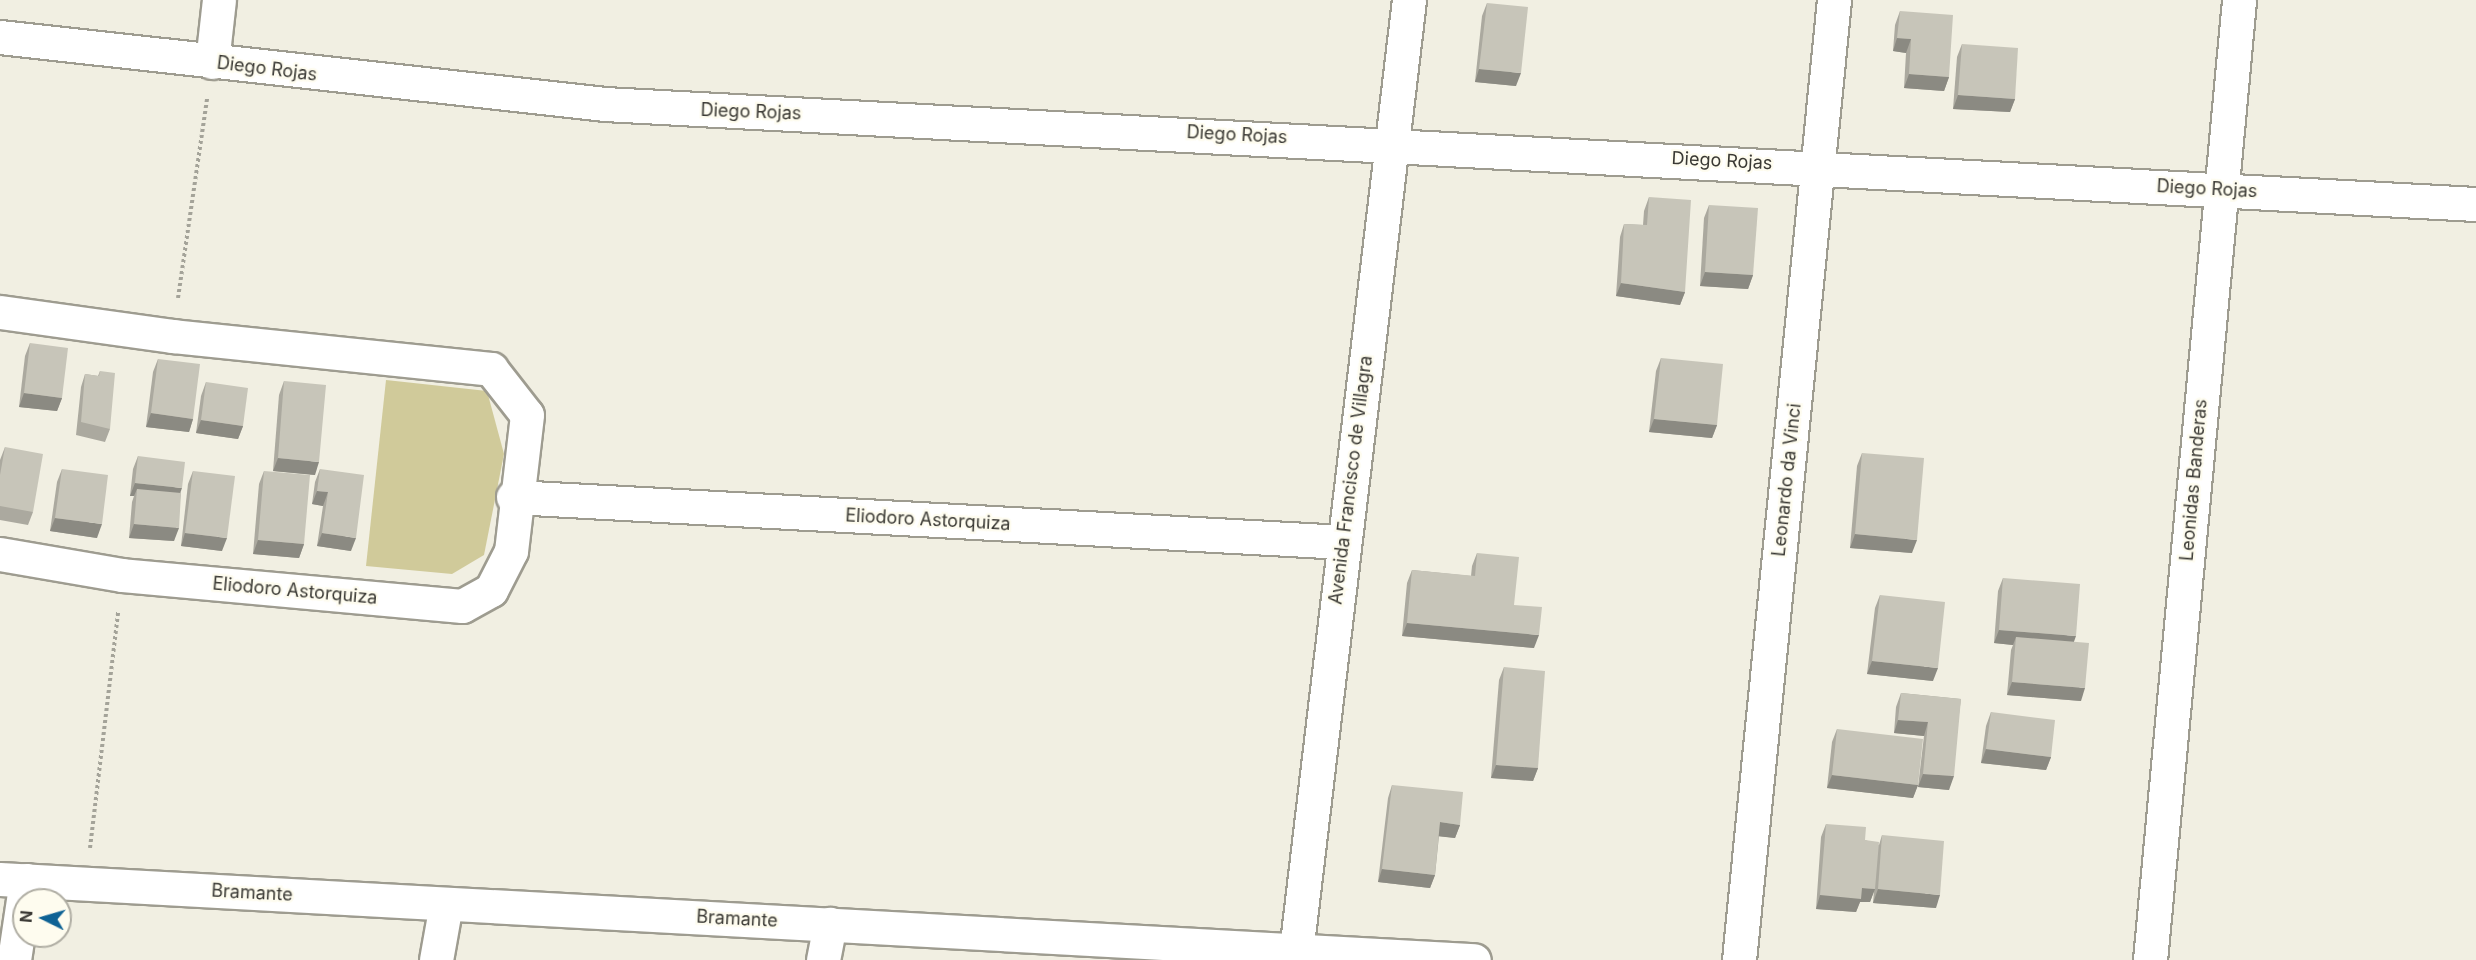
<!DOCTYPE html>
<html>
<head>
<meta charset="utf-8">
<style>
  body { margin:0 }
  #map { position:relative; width:2476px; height:960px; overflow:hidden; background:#f1efe2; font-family:Inter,sans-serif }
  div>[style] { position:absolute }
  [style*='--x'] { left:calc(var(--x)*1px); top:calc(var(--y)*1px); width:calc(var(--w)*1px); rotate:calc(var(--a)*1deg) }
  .green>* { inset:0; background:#d0ca9a }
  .path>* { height:4px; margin-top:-2px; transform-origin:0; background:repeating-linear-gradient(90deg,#a4a399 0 3px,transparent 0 6px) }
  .roads { filter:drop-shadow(2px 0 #9e9c90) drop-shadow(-2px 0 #9e9c90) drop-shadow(0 2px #9e9c90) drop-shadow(0 -2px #9e9c90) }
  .minor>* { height:33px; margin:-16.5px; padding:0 16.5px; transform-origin:16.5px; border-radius:16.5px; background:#fff }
  .wall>* { inset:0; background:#aba99f }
  .shaded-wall>* { inset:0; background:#8b8a82 }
  .building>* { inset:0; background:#c7c5b9 }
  span { translate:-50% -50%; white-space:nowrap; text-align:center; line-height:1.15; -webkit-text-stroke:4.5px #fefcef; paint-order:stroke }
  .street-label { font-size:18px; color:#3a3934 }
  .north { position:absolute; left:12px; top:888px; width:60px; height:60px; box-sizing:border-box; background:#fefcef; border:2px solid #b0aea4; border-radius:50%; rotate:275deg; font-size:16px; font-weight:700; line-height:24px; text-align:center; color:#3a3934 }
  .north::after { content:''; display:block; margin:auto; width:21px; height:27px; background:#0e6294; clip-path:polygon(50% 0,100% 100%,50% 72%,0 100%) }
</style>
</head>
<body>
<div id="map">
  <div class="green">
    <div style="clip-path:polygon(386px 380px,487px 391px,504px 454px,484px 555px,452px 574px,366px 566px)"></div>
  </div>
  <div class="path">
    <div style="--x:178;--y:298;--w:202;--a:-81.7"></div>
    <div style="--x:90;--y:848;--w:238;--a:-83.2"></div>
  </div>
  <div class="roads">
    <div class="minor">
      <div style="--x:0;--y:37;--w:609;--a:6.32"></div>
      <div style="--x:605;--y:104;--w:1874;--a:3.06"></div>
      <div style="--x:212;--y:62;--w:62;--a:-83.6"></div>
      <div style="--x:0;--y:312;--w:175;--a:7.9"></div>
      <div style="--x:173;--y:336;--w:320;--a:5.9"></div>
      <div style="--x:491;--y:369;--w:58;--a:52"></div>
      <div style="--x:527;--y:415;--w:137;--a:96.7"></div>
      <div style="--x:511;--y:551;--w:44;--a:117.1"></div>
      <div style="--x:491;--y:590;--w:33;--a:151"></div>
      <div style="--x:462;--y:606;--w:341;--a:-174.8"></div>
      <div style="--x:122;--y:575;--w:124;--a:-170.2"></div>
      <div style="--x:513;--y:497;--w:831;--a:3.1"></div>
      <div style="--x:0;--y:879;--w:1476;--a:3.15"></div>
      <div style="--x:14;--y:960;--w:81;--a:-81.5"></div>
      <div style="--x:436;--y:960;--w:57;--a:-79.9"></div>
      <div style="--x:823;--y:960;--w:37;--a:-79"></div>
      <div style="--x:1295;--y:960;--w:967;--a:-83.23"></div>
      <div style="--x:1739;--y:960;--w:965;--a:-84.35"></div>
      <div style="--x:2150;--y:960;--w:964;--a:-84.7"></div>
    </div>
  </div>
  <div class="wall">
    <div style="clip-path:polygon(1487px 3px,1516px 86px,1475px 82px,1482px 16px)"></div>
    <div style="clip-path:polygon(1900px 11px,1949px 77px,1944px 91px,1904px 88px,1906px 53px,1893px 51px,1895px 25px)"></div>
    <div style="clip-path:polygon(1962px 44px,2015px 99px,2010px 112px,1953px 109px,1957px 57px)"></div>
    <div style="clip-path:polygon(1649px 197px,1685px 292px,1680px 305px,1616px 296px,1620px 237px,1624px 224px,1643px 225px,1644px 211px)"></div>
    <div style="clip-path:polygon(1709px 205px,1753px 275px,1748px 289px,1700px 286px,1704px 218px)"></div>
    <div style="clip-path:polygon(30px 343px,62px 398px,57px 411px,19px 407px,25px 356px)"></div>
    <div style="clip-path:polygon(1661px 358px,1717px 425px,1712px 438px,1649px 432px,1656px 371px)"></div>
    <div style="clip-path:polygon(158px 359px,193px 419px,189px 432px,146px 427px,153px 372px)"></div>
    <div style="clip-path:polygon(100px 371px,110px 429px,105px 442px,76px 435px,81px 387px,85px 374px,98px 376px)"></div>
    <div style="clip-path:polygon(284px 381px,315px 475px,273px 471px,279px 395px)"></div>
    <div style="clip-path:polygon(206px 382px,243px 426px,238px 439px,196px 433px,201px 396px)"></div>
    <div style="clip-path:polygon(5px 447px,33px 512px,28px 525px,0 520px,0 460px)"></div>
    <div style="clip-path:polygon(1862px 453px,1912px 553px,1850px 548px,1857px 466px)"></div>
    <div style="clip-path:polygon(138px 456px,181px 493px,174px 541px,129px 538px,132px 502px,134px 496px,130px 496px,133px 469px)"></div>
    <div style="clip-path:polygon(62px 469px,97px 538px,50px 531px,57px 482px)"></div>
    <div style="clip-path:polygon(320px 469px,351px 551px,317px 546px,323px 506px,312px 504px,315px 482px)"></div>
    <div style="clip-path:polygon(193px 471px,222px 551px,181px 546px,188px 484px)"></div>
    <div style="clip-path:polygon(264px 471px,304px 544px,299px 558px,253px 554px,259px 484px)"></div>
    <div style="clip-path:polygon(1477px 553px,1514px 605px,1534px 648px,1402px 636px,1407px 583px,1412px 570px,1471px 576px,1472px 566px)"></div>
    <div style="clip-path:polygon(2003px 578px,2074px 642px,2081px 701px,2007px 695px,2011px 650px,2013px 645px,1994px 643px,1998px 591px)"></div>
    <div style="clip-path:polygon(1880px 595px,1933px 681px,1867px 674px,1875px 608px)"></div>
    <div style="clip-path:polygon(1504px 667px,1538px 768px,1533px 781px,1491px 778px,1499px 680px)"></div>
    <div style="clip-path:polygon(1901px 693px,1961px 699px,1949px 790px,1918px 787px,1924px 736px,1894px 733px,1896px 707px)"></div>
    <div style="clip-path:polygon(1991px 712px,2051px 757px,2046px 770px,1981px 763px,1986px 726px)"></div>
    <div style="clip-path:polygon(1837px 729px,1918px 785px,1913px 798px,1827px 788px,1832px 742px)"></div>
    <div style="clip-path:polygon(1392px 785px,1460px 825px,1455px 838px,1439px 836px,1435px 875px,1430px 888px,1378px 882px,1388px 798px)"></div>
    <div style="clip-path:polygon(1826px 824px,1865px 840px,1879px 845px,1882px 835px,1936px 908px,1873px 903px,1874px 891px,1870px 902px,1860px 902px,1856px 912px,1816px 909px,1821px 837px)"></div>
  </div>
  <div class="shaded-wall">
    <div style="clip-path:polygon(1897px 38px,1911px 39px,1906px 53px,1893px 51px)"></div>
    <div style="clip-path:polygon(1479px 69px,1521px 73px,1516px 86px,1475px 82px)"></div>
    <div style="clip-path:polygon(1909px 74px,1949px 77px,1944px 91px,1904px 88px)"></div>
    <div style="clip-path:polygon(1958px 95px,2015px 99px,2010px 112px,1953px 109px)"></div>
    <div style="clip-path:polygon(1705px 272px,1753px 275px,1748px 289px,1700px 286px)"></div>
    <div style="clip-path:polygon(1621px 283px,1685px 292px,1680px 305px,1616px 296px)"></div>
    <div style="clip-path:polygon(24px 393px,62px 398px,57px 411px,19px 407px)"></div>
    <div style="clip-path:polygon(151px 413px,193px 419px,189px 432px,146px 427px)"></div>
    <div style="clip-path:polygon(1654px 419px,1717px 425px,1712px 438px,1649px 432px)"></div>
    <div style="clip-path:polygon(201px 420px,243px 426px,238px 439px,196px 433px)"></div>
    <div style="clip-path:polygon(278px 458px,319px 462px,315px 475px,273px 471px)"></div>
    <div style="clip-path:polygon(135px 483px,182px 488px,177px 502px,137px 489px,134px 496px,130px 496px)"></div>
    <div style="clip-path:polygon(317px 491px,328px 492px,323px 506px,312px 504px)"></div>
    <div style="clip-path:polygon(55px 518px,102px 524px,97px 538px,50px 531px)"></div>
    <div style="clip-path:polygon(134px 524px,179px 528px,174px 541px,129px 538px)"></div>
    <div style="clip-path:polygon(185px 533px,227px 538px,222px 551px,181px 546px)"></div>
    <div style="clip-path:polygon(322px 533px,356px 538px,351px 551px,317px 546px)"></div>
    <div style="clip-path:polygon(1855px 534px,1917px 540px,1912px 553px,1850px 548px)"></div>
    <div style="clip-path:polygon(258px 540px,304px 544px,299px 558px,253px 554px)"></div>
    <div style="clip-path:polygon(1407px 623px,1539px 635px,1534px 648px,1402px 636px)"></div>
    <div style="clip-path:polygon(1999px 630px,2076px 636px,2071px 650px,2016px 637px,2013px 645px,1994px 643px)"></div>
    <div style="clip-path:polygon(1872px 661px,1938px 668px,1933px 681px,1867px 674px)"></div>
    <div style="clip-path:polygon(2012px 682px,2085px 688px,2081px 701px,2007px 695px)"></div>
    <div style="clip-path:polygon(1898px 720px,1928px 722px,1924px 736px,1894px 733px)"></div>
    <div style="clip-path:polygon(1986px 749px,2051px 757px,2046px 770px,1981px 763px)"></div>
    <div style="clip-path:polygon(1496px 765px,1538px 768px,1533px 781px,1491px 778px)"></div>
    <div style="clip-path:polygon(1923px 774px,1954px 776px,1949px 790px,1918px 787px)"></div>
    <div style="clip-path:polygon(1832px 775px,1918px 785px,1913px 798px,1827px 788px)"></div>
    <div style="clip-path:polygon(1440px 822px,1460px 825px,1455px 838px,1436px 836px)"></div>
    <div style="clip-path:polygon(1382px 869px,1435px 875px,1430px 888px,1378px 882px)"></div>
    <div style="clip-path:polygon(1862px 888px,1875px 889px,1870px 902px,1860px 902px,1856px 912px,1816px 909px,1820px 895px)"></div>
    <div style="clip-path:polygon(1878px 889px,1940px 895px,1936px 908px,1873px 903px)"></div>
  </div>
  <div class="building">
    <div style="clip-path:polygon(1487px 3px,1528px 7px,1521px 73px,1479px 69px)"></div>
    <div style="clip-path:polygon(1900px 11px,1953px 15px,1949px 77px,1909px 74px,1911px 39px,1897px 38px)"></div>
    <div style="clip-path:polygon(1962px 44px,2018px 48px,2015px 99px,1958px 95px)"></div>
    <div style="clip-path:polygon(1649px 197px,1691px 200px,1685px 292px,1621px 283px,1624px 224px,1647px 225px)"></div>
    <div style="clip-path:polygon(1709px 205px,1758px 208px,1753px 275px,1705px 272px)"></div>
    <div style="clip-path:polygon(30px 343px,68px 348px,62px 398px,24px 393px)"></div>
    <div style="clip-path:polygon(1661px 358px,1723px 364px,1717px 425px,1654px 419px)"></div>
    <div style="clip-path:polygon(158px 359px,200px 364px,193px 419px,151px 413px)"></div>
    <div style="clip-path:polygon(100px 371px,115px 373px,110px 429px,81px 422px,85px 374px,99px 376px)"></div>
    <div style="clip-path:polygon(284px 381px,326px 385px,319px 462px,278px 458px)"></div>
    <div style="clip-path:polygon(206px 382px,248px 388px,243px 426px,201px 420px)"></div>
    <div style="clip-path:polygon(5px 447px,43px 454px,33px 512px,0 506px,0 475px)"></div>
    <div style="clip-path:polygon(1862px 453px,1924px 458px,1917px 540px,1855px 534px)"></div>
    <div style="clip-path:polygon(138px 456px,185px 462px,182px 488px,135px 483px)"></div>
    <div style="clip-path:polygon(62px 469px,108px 475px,102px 524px,55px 518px)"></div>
    <div style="clip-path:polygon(320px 469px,364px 475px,356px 538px,322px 533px,328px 492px,317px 491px)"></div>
    <div style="clip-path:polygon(193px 471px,235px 476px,227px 538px,185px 533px)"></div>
    <div style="clip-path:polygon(264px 471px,310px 475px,304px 544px,258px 540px)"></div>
    <div style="clip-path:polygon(137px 489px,181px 493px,179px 528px,134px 524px)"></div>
    <div style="clip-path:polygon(1477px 553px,1519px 557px,1514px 605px,1542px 607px,1539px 635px,1407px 623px,1412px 570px,1475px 576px)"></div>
    <div style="clip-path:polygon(2003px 578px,2080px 584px,2076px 636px,1999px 630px)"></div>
    <div style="clip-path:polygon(1880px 595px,1945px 602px,1938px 668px,1872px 661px)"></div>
    <div style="clip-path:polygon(2016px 637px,2089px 643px,2085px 688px,2012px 682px)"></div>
    <div style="clip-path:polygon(1504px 667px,1545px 671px,1538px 768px,1496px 765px)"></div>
    <div style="clip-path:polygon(1901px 693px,1961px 699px,1954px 776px,1923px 774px,1928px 722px,1898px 720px)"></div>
    <div style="clip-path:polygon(1991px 712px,2055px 720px,2051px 757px,1986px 749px)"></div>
    <div style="clip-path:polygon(1837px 729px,1923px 739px,1918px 785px,1832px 775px)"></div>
    <div style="clip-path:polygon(1392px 785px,1463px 792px,1460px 825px,1440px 822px,1435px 875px,1382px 869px)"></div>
    <div style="clip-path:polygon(1826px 824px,1866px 827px,1865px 840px,1879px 842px,1875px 889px,1862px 888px,1861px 899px,1820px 895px)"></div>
    <div style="clip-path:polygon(1882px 835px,1944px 841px,1940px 895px,1878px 889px)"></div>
  </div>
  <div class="street-label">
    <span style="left:267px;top:69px;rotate:7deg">Diego Rojas</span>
    <span style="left:751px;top:112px;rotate:2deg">Diego Rojas</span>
    <span style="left:1237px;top:135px;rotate:3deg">Diego Rojas</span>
    <span style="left:1722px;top:161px;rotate:3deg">Diego Rojas</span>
    <span style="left:2207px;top:189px;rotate:3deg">Diego Rojas</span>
    <span style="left:1351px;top:480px;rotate:-83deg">Avenida Francisco de Villagra</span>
    <span style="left:1787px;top:480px;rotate:-84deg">Leonardo da Vinci</span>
    <span style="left:2194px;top:480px;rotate:-85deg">Leonidas Banderas</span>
    <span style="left:928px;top:520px;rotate:3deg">Eliodoro Astorquiza</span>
    <span style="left:295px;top:591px;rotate:5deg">Eliodoro Astorquiza</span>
    <span style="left:252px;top:893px;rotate:3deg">Bramante</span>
    <span style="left:737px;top:919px;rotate:3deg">Bramante</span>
  </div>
  <div class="north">N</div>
</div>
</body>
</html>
